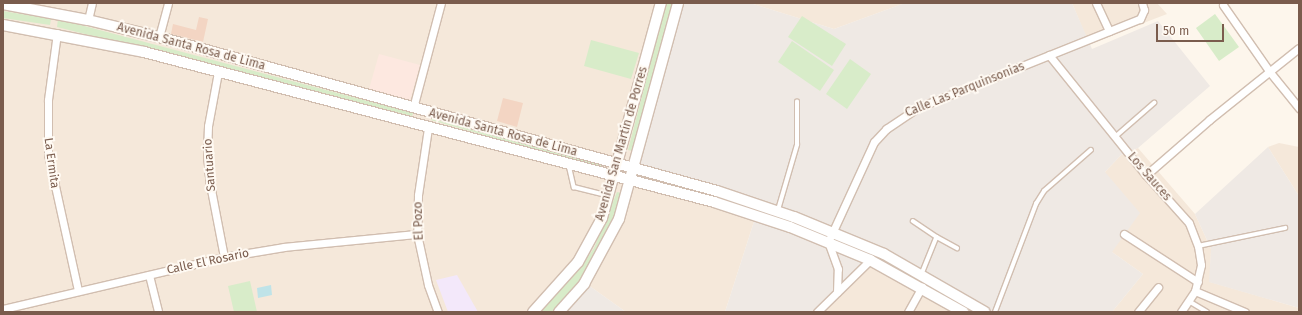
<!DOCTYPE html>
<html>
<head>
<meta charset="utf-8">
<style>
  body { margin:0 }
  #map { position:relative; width:1302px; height:315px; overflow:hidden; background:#fdf6ec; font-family:"Fira Sans",sans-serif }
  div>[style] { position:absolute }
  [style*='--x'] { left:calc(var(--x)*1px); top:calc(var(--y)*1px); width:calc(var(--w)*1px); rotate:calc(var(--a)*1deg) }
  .residential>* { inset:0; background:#f5e8da }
  .commercial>* { inset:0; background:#fde8e0 }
  .industrial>* { inset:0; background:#efe9e4 }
  .education>* { inset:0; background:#f3e8fa }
  .green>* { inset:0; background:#d8ecc9 }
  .water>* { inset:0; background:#bfe3e8 }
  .building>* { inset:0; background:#f3d5c3 }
  .roads { filter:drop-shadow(1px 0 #d1beb0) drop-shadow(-1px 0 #d1beb0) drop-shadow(0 1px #d1beb0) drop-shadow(0 -1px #d1beb0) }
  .lane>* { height:3.5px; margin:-1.75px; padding:0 1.75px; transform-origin:1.75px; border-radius:1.75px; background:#fff }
  .street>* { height:7px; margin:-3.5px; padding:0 3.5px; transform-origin:3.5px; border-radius:3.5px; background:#fff }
  .secondary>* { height:10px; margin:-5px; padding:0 5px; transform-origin:5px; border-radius:5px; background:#fff }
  span { translate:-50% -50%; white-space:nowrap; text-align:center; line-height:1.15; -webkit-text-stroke:4px #fffaf3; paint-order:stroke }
  .street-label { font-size:12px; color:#7a5c4d }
  .frame { position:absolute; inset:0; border:4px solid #7a5c4d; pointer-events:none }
  .scale { position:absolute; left:1156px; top:24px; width:68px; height:18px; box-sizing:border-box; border:2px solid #7a5c4d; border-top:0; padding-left:5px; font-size:12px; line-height:14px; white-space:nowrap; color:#7a5c4d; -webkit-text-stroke:3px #fffaf3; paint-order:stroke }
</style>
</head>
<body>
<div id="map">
  <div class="residential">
    <div style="clip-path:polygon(3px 3px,671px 3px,724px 197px,758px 209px,725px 312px,626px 312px,591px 287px,546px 312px,3px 312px)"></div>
    <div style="clip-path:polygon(750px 3px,905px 3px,834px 29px)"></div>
    <div style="clip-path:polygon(1072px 3px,1157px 3px,1167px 14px,1089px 44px)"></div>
    <div style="clip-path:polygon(1279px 143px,1299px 147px,1299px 196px,1268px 147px)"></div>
    <div style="clip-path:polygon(1138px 148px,1195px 214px,1211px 249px,1210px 282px,1299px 308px,1299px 312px,1112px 312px,1143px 274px,1112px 252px,1105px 172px,1121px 155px)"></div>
    <div style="clip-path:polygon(871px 254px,939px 291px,974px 312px,812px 312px)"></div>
  </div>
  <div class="commercial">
    <div style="clip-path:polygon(379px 54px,420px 65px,410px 100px,369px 89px)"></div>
  </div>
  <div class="industrial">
    <div style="clip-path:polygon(671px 3px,750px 3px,834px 29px,905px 3px,1072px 3px,1092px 49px,1158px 21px,1210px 86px,1138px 148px,1121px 155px,1105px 172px,1140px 213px,1112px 252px,1143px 274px,1112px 312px,974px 312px,871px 254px,812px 312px,725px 312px,758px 209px,724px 197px,626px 173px)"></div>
    <div style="clip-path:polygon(1268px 147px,1299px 196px,1299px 308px,1209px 282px,1211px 249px,1195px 214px)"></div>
    <div style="clip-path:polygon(579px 279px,591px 287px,626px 312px,546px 312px)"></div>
  </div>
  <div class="education">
    <div style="clip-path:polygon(457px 275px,478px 312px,448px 312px,436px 280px)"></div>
  </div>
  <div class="green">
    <div style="clip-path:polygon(666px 3px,675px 3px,637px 152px,628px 150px)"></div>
    <div style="clip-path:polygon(3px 11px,51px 19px,50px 25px,3px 18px)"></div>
    <div style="clip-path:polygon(1215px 14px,1239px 47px,1219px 61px,1196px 28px)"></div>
    <div style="clip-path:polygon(802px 16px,846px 44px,832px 66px,788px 37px)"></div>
    <div style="clip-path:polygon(58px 19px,413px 113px,412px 116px,57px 27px)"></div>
    <div style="clip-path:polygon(591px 40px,639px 53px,631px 79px,584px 66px)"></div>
    <div style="clip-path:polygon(792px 41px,834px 70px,820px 91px,778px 62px)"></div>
    <div style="clip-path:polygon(850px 59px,871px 74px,847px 109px,826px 94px)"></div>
    <div style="clip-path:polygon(432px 117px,603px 163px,602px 168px,431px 120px)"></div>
    <div style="clip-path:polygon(617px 192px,626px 194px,613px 228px,583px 279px,554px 312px,540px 312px,578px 271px,594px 248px)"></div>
    <div style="clip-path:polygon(250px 281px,257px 312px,234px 312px,228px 286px)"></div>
  </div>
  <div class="water">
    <div style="clip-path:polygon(271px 285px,272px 295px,258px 298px,257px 288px)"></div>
  </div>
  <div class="building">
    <div style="clip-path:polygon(199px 17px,208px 19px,203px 42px,171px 34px,173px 24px,196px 30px)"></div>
    <div style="clip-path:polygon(503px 98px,523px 103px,517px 127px,497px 121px)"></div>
  </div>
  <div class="roads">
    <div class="lane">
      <div style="--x:1115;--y:137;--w:52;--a:-41.1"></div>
      <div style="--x:569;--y:165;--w:23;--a:77"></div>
      <div style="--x:574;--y:187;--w:34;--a:14"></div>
      <div style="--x:778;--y:210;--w:68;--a:-73.7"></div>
      <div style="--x:797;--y:145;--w:43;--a:-90"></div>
      <div style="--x:913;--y:221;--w:29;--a:34"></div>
      <div style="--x:937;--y:237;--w:40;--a:112"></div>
      <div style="--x:937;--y:237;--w:23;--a:29"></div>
      <div style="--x:1198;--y:246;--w:89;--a:-11.7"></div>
      <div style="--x:1189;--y:301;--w:21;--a:31"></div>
      <div style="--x:995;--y:312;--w:116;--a:-69.2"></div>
      <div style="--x:1036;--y:204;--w:15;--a:-58"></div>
      <div style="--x:1044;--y:191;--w:62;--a:-41.1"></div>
    </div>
    <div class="street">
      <div style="--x:1096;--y:3;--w:31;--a:65"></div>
      <div style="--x:1223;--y:5;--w:80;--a:55.1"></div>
      <div style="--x:1269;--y:71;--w:48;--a:51"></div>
      <div style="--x:88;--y:20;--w:17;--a:-77"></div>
      <div style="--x:57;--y:33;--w:68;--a:97.7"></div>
      <div style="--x:48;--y:100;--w:54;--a:90"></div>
      <div style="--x:48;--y:154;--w:140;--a:77.6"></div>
      <div style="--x:159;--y:37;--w:35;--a:-75"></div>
      <div style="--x:1049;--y:55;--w:154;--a:51.1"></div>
      <div style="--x:1146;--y:175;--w:64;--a:48.1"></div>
      <div style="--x:1189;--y:223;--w:25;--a:69"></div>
      <div style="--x:1198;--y:246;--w:19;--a:81"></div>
      <div style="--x:1201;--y:265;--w:27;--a:103"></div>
      <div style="--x:1195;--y:291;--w:25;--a:124"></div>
      <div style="--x:218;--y:72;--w:55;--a:100.5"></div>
      <div style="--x:208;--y:126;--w:28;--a:92"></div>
      <div style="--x:207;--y:154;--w:25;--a:85"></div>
      <div style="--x:209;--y:179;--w:79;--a:79.1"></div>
      <div style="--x:413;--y:108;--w:109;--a:-75.1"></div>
      <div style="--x:428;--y:128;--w:68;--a:98.5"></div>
      <div style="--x:418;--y:195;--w:39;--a:91"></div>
      <div style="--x:417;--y:234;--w:52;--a:77.8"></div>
      <div style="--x:428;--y:285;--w:29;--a:70"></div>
      <div style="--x:1146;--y:175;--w:84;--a:-41.1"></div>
      <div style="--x:1209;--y:120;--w:115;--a:-38.7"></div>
      <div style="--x:1124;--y:234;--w:88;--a:33"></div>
      <div style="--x:149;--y:275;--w:38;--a:76"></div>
      <div style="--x:1195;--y:291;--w:54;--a:22.8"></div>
      <div style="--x:837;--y:292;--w:23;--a:-88"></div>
      <div style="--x:838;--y:269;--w:29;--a:-110"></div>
      <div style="--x:828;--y:242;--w:110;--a:-65.3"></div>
      <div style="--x:874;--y:142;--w:18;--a:-47"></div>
      <div style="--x:886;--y:129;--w:37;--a:-34"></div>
      <div style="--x:917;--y:108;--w:240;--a:-21.8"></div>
      <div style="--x:1140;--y:19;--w:10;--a:-66"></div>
      <div style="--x:1144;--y:10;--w:7;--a:-106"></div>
      <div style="--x:3;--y:309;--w:227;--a:-13.2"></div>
      <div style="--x:224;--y:257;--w:61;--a:-9.5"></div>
      <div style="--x:284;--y:247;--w:134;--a:-5.6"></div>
      <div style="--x:817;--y:312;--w:74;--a:-44.5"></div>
      <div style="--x:908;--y:312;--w:29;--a:-61"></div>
      <div style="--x:1138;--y:312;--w:32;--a:-51"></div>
    </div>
    <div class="secondary">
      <div style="--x:3;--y:4;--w:86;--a:10.7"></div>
      <div style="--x:88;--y:20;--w:73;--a:13.5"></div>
      <div style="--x:159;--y:37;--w:579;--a:15.43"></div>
      <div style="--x:717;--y:191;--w:81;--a:18.7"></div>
      <div style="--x:794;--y:217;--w:97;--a:22.3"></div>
      <div style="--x:884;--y:254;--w:116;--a:29.9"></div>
      <div style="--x:3;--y:25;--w:144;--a:10.8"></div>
      <div style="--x:144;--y:52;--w:589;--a:14.74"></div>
      <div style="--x:714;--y:202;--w:80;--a:18.2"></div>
      <div style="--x:790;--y:227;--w:87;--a:22.4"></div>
      <div style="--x:870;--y:260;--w:107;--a:29.2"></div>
      <div style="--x:533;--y:312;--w:67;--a:-48"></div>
      <div style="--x:578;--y:262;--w:50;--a:-61.4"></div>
      <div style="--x:602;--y:218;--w:223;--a:-74.7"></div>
      <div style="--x:559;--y:312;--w:38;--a:-48"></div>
      <div style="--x:584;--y:284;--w:74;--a:-61.7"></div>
      <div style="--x:619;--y:219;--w:224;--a:-74.7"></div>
    </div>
  </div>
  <div class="street-label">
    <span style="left:191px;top:47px;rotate:15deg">Avenida Santa Rosa de Lima</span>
    <span style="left:965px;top:90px;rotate:-22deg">Calle Las Parquinsonias</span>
    <span style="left:503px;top:133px;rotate:15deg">Avenida Santa Rosa de Lima</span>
    <span style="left:622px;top:144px;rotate:-74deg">Avenida San Martín de Porres</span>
    <span style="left:51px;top:163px;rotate:82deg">La Ermita</span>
    <span style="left:210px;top:165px;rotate:-94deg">Santuario</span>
    <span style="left:1149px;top:177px;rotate:49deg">Los Sauces</span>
    <span style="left:419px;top:221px;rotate:-92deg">El Pozo</span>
    <span style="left:208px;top:262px;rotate:-12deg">Calle El Rosario</span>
  </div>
  <div class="frame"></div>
  <div class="scale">50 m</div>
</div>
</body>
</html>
